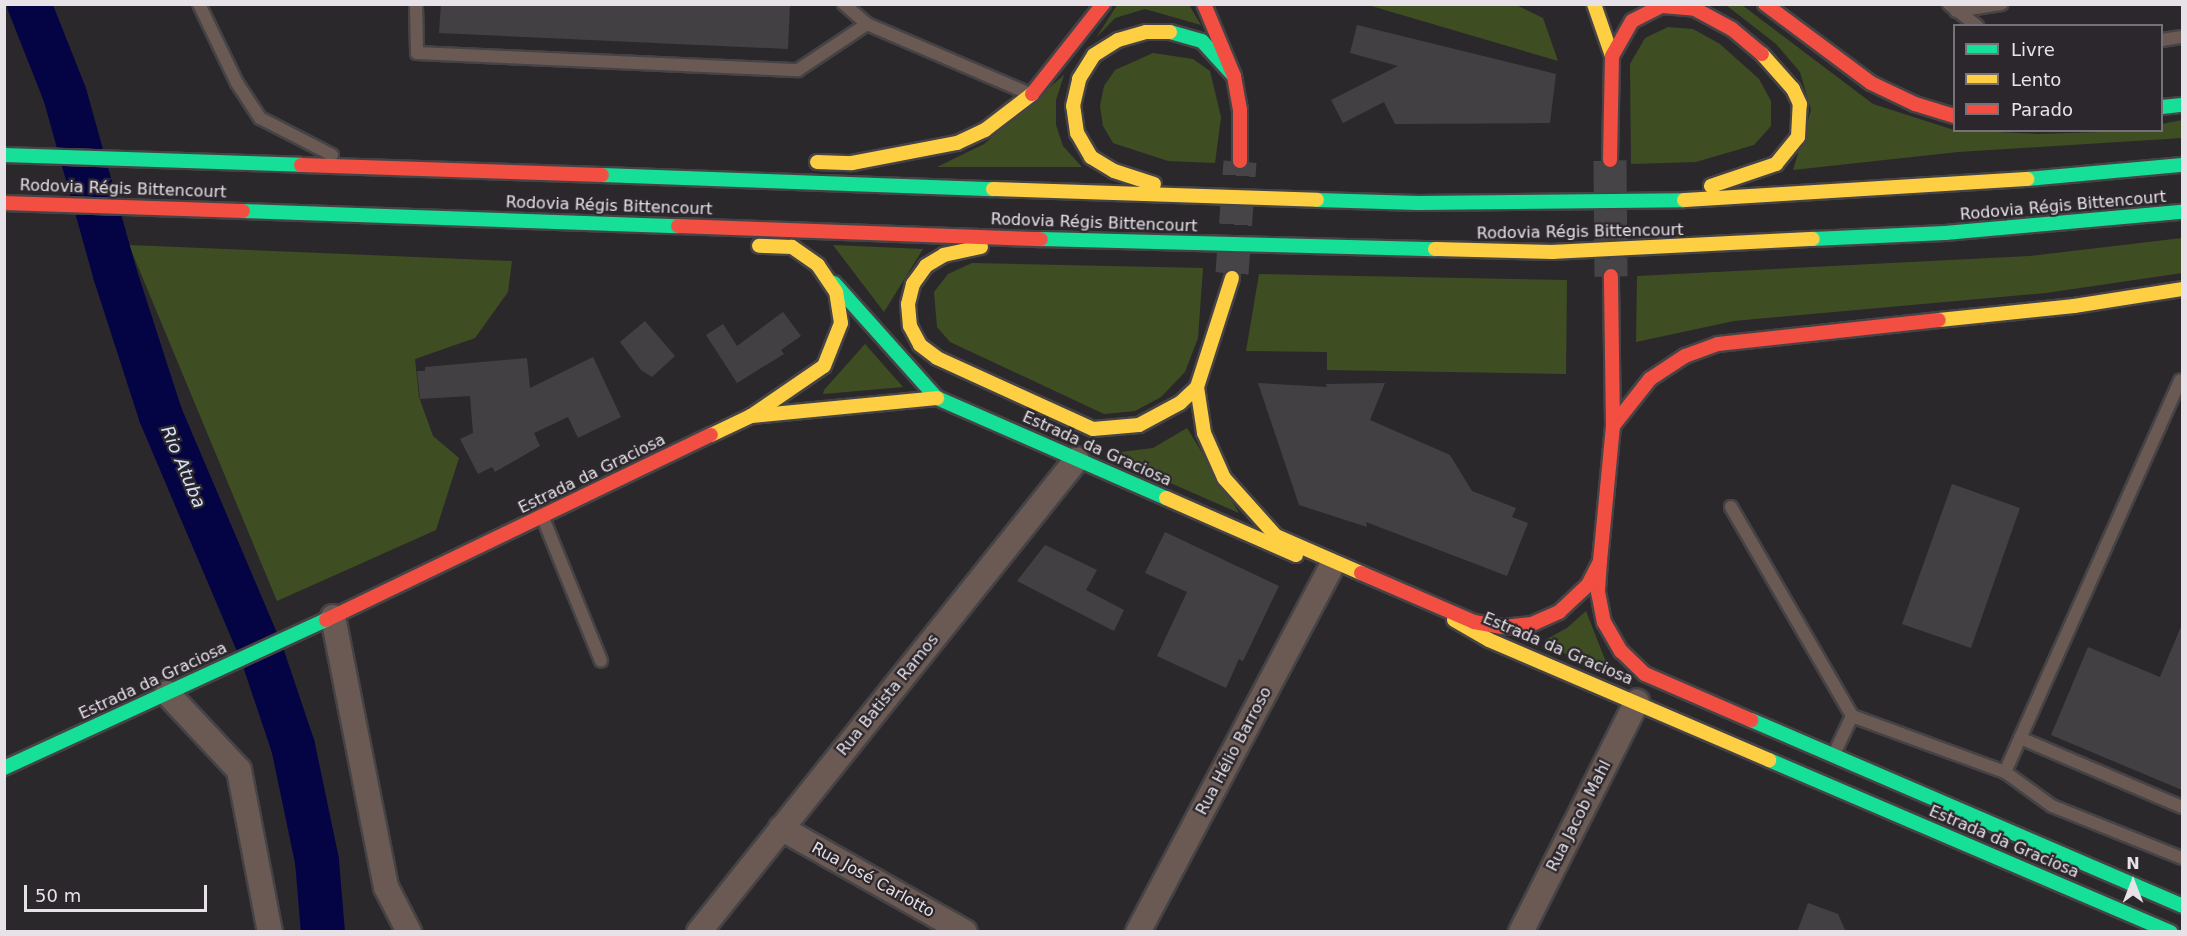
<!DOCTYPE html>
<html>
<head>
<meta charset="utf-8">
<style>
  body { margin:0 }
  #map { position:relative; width:2187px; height:936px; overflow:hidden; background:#2b282c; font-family:"DejaVu Sans",sans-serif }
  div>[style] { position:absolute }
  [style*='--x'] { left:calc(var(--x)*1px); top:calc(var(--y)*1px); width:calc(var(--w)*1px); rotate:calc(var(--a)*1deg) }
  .green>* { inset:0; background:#3e4e22 }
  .river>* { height:44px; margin:-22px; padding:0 22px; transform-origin:22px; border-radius:22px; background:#040445 }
  .building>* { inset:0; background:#434043 }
  .highway-tunnel>* { height:33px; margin-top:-16.5px; transform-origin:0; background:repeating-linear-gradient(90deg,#474448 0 33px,transparent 0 49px) }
  .roads { filter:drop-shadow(2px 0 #454345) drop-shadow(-2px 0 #454345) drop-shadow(0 2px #454345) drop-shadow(0 -2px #454345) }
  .lane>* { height:12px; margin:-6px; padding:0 6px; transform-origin:6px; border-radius:6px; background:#6a5a53 }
  .street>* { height:24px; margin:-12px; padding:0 12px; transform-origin:12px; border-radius:12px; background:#6a5a53 }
  .fast>* { height:14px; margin:-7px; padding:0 7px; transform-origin:7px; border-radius:7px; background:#16e098 }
  .slow>* { height:14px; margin:-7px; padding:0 7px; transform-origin:7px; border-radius:7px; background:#ffcf43 }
  .jam>* { height:14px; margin:-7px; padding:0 7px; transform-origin:7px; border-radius:7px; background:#f24e42 }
  span { translate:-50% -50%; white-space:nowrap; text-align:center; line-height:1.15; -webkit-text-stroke:4.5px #2c272d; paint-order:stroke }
  .street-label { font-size:16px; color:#e6e2e7 }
  .water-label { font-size:18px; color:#d4e0f5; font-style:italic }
  .frame { position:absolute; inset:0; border:6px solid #e6e2e7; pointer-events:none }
  .legend { position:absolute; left:1953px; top:24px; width:210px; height:108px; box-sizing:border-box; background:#2c272d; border:2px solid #767277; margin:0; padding:8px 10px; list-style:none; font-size:18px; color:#e6e2e7 }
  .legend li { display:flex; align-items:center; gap:12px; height:30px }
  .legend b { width:30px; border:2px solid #767277 }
  .north { position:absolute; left:2103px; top:852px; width:60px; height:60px; -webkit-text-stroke:4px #2c272d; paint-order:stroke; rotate:0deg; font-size:16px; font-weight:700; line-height:24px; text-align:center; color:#e6e2e7 }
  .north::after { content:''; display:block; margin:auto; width:21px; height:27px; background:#e6e2e7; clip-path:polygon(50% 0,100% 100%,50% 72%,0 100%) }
  .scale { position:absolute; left:24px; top:885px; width:183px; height:27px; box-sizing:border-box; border:3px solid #e6e2e7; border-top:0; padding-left:8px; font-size:18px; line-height:21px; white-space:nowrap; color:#e6e2e7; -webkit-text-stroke:4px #2c272d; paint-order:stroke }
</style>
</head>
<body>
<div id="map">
  <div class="green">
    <div style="clip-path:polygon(1117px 5px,1189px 5px,1201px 25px,1145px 9px,1115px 18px,1096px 38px)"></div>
    <div style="clip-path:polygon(1368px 5px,1516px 5px,1543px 18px,1558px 61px)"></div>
    <div style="clip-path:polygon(1726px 5px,1742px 5px,1873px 104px,1954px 130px,2039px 134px,2162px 130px,2162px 124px,2182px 120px,2182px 138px,1958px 152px,1793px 170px,1811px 110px,1800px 72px,1776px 44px)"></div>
    <div style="clip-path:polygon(1668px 27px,1693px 29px,1720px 44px,1759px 79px,1771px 101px,1771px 126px,1754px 145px,1696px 162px,1631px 164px,1630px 64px,1645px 38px)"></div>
    <div style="clip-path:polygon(1153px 53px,1193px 59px,1210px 71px,1221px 117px,1215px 163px,1168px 161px,1113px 143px,1103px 126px,1100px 106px,1104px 86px,1115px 70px)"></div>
    <div style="clip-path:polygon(1064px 75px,1056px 100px,1056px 125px,1063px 146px,1082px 167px,937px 167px,984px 144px)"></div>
    <div style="clip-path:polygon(2182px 238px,2182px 273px,2046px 293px,1734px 321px,1636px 342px,1637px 276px,2029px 256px)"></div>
    <div style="clip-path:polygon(129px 245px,512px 261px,508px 292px,475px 338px,415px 359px,419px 397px,433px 436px,459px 458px,436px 530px,277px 601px)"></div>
    <div style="clip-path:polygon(833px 245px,923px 249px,884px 312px)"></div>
    <div style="clip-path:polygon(972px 263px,1203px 268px,1198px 338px,1185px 372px,1161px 397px,1135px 411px,1104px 414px,950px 342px,937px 327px,934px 292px,948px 274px)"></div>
    <div style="clip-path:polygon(1259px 274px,1567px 280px,1566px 374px,1327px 370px,1327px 352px,1246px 351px)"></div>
    <div style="clip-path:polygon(865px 344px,903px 387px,823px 394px,824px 390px)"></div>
    <div style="clip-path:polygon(1187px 428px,1239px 513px,1104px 454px,1153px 448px)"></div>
    <div style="clip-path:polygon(1586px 611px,1606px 662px,1633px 688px,1546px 644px,1545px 640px,1567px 628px)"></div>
  </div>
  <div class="river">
    <div style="--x:29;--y:4;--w:98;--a:68.4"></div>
    <div style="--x:65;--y:95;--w:186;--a:74.4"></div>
    <div style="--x:115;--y:274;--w:149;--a:72.1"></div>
    <div style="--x:161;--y:416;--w:259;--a:67"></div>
    <div style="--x:262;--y:654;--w:97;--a:71.4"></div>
    <div style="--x:293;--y:746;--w:117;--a:78.2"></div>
    <div style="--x:317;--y:861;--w:71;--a:85.2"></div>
  </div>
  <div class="building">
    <div style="clip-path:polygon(441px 4px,790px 4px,788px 49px,439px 33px)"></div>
    <div style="clip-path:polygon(1357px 25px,1556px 74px,1550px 123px,1395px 124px,1384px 102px,1343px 123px,1331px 100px,1398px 66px,1350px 53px)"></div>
    <div style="clip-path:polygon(783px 312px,801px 336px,781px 350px,784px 354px,737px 383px,706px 335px,723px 324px,737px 346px)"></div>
    <div style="clip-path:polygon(645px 321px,675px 356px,652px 377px,641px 370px,620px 342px)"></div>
    <div style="clip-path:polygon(593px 357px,621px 417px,578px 438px,568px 417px,534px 433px,540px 446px,495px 472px,492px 467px,478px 474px,460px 439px,473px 433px,470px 396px,420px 399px,417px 371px,425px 371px,425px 367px,527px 358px,530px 388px)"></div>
    <div style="clip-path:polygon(1258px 383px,1327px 387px,1326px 384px,1385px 383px,1370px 420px,1450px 455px,1472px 491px,1516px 508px,1512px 517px,1528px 523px,1507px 576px,1366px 522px,1367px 527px,1299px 505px)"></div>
    <div style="clip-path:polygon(1952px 484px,2020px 508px,1971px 648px,1902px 624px)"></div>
    <div style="clip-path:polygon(1165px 532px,1279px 586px,1243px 661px,1239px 659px,1226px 688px,1157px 656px,1187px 592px,1145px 573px)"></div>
    <div style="clip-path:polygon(1045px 545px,1097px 570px,1086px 590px,1124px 610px,1114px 631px,1017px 581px)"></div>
    <div style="clip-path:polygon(2182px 624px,2182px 790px,2051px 735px,2088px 647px,2160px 677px)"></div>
    <div style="clip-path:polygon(1808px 903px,1838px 914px,1846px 932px,1797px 932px)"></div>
  </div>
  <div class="highway-tunnel">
    <div style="--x:1610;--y:160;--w:116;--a:89.5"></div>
    <div style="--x:1232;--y:273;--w:112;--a:-85.9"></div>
  </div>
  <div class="roads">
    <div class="lane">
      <div style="--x:199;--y:4;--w:88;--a:64.3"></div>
      <div style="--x:237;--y:83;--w:42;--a:56.7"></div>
      <div style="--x:260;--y:118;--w:81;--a:27.2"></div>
      <div style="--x:416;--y:4;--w:49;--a:88.8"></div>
      <div style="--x:417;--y:53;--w:381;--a:2.6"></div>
      <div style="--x:798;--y:70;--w:83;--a:-33.7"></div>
      <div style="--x:844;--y:4;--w:30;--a:41"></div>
      <div style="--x:867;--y:24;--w:175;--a:23.2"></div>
      <div style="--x:1949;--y:4;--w:36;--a:38"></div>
      <div style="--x:1956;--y:11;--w:46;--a:-8.8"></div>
      <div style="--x:2162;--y:40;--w:20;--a:-9"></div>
      <div style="--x:1731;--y:507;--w:241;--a:59.9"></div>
      <div style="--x:1852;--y:716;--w:42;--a:115.3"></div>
      <div style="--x:543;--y:518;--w:154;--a:67.9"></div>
      <div style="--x:1852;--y:716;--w:163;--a:20.1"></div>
      <div style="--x:2005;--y:772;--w:58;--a:35.9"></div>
      <div style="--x:2052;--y:806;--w:140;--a:21.8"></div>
      <div style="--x:2020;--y:738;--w:176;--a:23.1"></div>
      <div style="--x:2005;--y:772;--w:429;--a:-65.9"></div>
    </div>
    <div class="street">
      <div style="--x:333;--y:617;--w:275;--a:78.9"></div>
      <div style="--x:386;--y:887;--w:51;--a:62.9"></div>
      <div style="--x:167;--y:693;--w:105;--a:46.9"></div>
      <div style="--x:239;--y:770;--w:165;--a:79.2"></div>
      <div style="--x:781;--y:828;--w:211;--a:29.5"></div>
      <div style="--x:699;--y:932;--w:605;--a:-51.37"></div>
      <div style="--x:1138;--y:932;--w:410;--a:-62.1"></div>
      <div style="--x:1521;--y:932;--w:258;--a:-63.3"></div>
    </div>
    <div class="fast">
      <div style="--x:1170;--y:32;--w:33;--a:16"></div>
      <div style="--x:1202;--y:41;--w:47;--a:47.6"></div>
      <div style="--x:2162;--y:107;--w:20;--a:-6"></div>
      <div style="--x:4;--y:155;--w:297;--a:1.9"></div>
      <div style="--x:602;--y:175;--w:391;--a:2.1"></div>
      <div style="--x:2027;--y:179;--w:156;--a:-5.2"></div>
      <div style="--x:1317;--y:200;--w:101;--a:1.7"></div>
      <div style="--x:1418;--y:203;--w:266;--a:-0.6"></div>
      <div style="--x:243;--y:211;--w:435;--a:2"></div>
      <div style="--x:1041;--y:239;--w:394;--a:1.5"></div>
      <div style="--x:1813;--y:239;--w:132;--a:-2.6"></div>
      <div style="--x:1945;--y:233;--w:238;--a:-5.1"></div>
      <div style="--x:834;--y:283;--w:154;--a:48.2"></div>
      <div style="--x:937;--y:398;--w:250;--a:23.6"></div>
      <div style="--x:1751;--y:720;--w:469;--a:23.3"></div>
      <div style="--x:1769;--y:760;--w:437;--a:23.2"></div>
      <div style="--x:4;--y:768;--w:354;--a:-24.7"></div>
    </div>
    <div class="slow">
      <div style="--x:1594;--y:4;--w:55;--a:70.9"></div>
      <div style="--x:817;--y:162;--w:35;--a:2"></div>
      <div style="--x:852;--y:163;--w:107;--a:-10.8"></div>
      <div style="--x:957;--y:143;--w:31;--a:-25"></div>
      <div style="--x:985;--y:130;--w:59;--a:-37.5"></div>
      <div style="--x:1154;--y:184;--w:42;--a:-162"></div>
      <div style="--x:1114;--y:171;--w:27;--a:-149"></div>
      <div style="--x:1091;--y:157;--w:28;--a:-120"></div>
      <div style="--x:1077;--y:133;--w:27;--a:-98"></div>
      <div style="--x:1073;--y:106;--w:28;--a:-77"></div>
      <div style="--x:1079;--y:79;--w:28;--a:-58"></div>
      <div style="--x:1094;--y:55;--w:28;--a:-32"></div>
      <div style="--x:1118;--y:40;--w:29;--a:-16"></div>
      <div style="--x:1146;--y:32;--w:24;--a:0"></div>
      <div style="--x:1711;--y:186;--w:69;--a:-18.7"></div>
      <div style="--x:1776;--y:164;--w:35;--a:-51"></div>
      <div style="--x:1798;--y:137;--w:33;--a:-87"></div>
      <div style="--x:1800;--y:104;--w:17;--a:-115"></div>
      <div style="--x:1793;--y:89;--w:47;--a:-131.5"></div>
      <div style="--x:993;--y:189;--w:324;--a:1.9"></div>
      <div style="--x:1684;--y:200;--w:344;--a:-3.5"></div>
      <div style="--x:981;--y:247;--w:38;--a:168"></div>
      <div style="--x:944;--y:255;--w:21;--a:149"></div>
      <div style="--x:926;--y:266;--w:22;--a:126"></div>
      <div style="--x:913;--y:284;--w:21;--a:104"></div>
      <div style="--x:908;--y:304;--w:22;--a:85"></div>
      <div style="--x:910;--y:326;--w:21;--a:62"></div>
      <div style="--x:920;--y:345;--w:21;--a:37"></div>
      <div style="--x:937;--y:358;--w:171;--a:24.5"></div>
      <div style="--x:1093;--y:429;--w:46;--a:-5"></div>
      <div style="--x:1139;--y:425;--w:47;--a:-28.2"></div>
      <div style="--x:1180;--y:403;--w:23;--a:-43"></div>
      <div style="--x:1435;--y:249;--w:118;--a:1.5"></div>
      <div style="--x:1553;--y:252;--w:260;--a:-2.9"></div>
      <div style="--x:1232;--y:278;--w:114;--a:107.8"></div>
      <div style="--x:1197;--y:387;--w:47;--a:81.3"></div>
      <div style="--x:1204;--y:433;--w:49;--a:66"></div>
      <div style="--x:1224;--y:478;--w:78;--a:48.1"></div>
      <div style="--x:1276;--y:536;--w:93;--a:23.5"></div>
      <div style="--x:1939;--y:320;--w:136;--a:-5.9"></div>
      <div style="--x:2074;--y:306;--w:109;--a:-8.9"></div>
      <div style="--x:751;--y:416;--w:88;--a:-34.4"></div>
      <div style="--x:824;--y:366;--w:46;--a:-68.4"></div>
      <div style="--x:841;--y:323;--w:31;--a:-99"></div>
      <div style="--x:836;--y:292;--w:32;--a:-124"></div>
      <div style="--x:818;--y:265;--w:32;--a:-145"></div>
      <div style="--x:792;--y:247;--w:33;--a:-178"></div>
      <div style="--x:711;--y:435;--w:44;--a:-25.4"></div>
      <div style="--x:751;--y:416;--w:187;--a:-5.5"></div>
      <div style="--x:1166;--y:498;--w:142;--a:23.7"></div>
      <div style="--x:1454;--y:620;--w:40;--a:29.7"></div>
      <div style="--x:1489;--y:640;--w:305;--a:23.2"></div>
    </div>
    <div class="jam">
      <div style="--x:1204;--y:4;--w:78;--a:67.4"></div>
      <div style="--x:1234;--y:76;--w:34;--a:80"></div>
      <div style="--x:1240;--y:109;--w:52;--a:90"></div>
      <div style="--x:1765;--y:4;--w:132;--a:36.7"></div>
      <div style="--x:1871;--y:83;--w:49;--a:25.5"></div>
      <div style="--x:1915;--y:104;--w:41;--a:17.1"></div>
      <div style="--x:1032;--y:94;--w:115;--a:-51.7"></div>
      <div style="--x:1610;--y:160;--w:104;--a:-88.9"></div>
      <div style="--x:1612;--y:56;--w:40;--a:-60.3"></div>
      <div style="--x:1632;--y:21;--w:34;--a:-27"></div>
      <div style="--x:1662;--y:6;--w:33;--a:5"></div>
      <div style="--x:1695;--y:9;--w:42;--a:28.4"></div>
      <div style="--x:1732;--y:29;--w:39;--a:40"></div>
      <div style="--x:301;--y:165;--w:301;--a:1.9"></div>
      <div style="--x:4;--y:203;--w:239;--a:1.9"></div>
      <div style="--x:678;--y:226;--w:363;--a:2.1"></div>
      <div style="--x:1613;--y:426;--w:60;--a:-51.8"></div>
      <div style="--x:1650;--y:379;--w:42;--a:-33.3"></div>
      <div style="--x:1685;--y:356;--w:35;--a:-20"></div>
      <div style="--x:1718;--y:344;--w:222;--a:-6.2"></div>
      <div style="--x:1600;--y:561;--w:31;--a:94"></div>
      <div style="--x:1598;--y:592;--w:31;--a:79"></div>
      <div style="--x:1604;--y:622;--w:34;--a:60"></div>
      <div style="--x:1621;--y:651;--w:33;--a:44"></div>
      <div style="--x:1645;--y:674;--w:116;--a:23.5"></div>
      <div style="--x:1361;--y:573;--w:123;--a:23.4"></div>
      <div style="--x:1474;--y:622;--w:29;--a:10"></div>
      <div style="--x:1503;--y:627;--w:29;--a:-6"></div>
      <div style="--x:1532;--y:624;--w:30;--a:-24"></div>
      <div style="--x:1559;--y:612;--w:40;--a:-43"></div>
      <div style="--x:1588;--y:585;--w:27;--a:-63"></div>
      <div style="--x:1600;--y:561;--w:136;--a:-84.5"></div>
      <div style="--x:1613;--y:426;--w:150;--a:-90.8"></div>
      <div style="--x:326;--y:620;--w:427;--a:-25.7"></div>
    </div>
  </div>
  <div class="street-label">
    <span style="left:123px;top:189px;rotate:2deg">Rodovia Régis Bittencourt</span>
    <span style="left:609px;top:206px;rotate:2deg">Rodovia Régis Bittencourt</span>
    <span style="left:2063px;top:206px;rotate:-5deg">Rodovia Régis Bittencourt</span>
    <span style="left:1094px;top:223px;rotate:2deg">Rodovia Régis Bittencourt</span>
    <span style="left:1580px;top:232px;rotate:-1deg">Rodovia Régis Bittencourt</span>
    <span style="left:1097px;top:449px;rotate:24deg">Estrada da Graciosa</span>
    <span style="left:592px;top:474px;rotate:-26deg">Estrada da Graciosa</span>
    <span style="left:1558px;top:649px;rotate:23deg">Estrada da Graciosa</span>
    <span style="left:153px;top:681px;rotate:-25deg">Estrada da Graciosa</span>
    <span style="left:888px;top:695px;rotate:-51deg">Rua Batista Ramos</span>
    <span style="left:1234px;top:751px;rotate:-62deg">Rua Hélio Barroso</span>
    <span style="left:1579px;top:816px;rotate:-63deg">Rua Jacob Mahl</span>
    <span style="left:2004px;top:842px;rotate:23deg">Estrada da Graciosa</span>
    <span style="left:873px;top:880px;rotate:29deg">Rua José Carlotto</span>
  </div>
  <div class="water-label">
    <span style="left:183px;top:467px;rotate:67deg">Rio Atuba</span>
  </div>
  <div class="frame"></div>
  <ul class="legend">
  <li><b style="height:8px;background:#16e098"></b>Livre</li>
  <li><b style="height:8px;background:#ffcf43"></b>Lento</li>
  <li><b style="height:8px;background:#f24e42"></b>Parado</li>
  </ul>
  <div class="north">N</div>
  <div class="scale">50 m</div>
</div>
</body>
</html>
